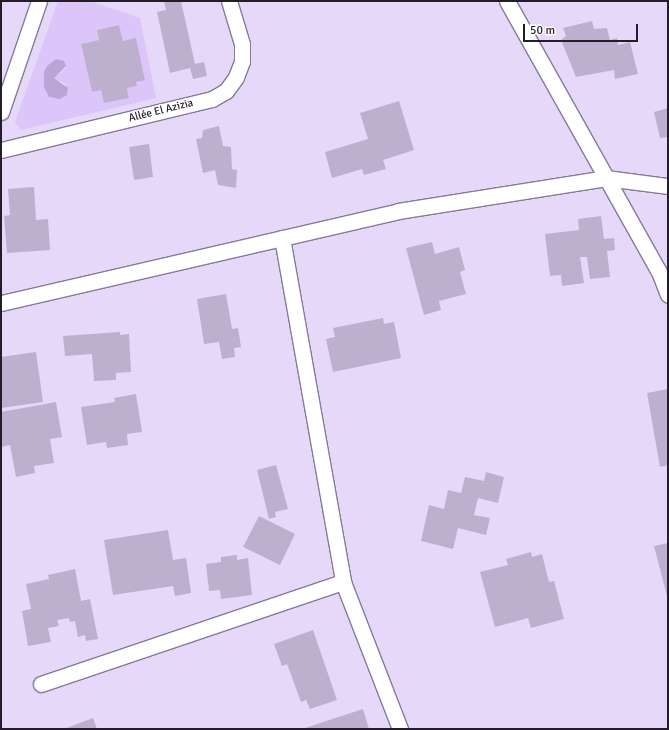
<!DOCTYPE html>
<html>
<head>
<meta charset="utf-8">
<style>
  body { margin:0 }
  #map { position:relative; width:669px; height:730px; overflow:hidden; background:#e6d8f9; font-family:Signika,sans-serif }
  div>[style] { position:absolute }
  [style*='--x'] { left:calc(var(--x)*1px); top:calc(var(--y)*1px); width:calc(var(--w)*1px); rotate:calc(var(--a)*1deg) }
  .green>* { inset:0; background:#dcc5f9 }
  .water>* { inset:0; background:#bca4d9 }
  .building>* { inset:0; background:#bdb0cf }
  .roads { filter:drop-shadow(1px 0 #867a97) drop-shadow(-1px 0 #867a97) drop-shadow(0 1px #867a97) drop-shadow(0 -1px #867a97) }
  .minor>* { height:15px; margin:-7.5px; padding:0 7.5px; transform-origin:7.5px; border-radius:7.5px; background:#fff }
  span { translate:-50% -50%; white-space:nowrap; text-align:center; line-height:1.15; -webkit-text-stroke:3px #fff; paint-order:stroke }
  .street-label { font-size:11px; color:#231d29 }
  .frame { position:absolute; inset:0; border:2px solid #231d29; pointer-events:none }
  .scale { position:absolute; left:523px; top:24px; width:115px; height:18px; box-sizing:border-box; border:2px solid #231d29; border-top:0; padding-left:5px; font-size:12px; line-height:14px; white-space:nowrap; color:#231d29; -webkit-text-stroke:3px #fff; paint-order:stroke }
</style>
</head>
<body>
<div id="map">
  <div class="green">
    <div style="clip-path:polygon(evenodd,58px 1px,90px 1px,140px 18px,156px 98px,21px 130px,15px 122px,58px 1px,119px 25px,123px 41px,136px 38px,145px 79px,136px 82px,137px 86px,127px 88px,129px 98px,104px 103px,101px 90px,92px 92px,81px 44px,99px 40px,97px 30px,119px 25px,58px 1px,64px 61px,66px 68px,54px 78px,66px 84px,68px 93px,63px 98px,50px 97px,44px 87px,44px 72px,64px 61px)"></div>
  </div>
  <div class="water">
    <div style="clip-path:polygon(56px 59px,64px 61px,66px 66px,54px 78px,68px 88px,67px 95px,60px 99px,49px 97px,44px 87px,44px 72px,47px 66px)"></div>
  </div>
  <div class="building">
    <div style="clip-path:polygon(164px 1px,181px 1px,195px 64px,204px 62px,207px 76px,193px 79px,190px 68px,170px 73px,157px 12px,166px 10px)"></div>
    <div style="clip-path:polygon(592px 21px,594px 29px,607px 28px,610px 40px,617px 38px,618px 45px,630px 42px,638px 74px,615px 79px,614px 70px,576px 77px,561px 40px,566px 36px,563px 28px)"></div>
    <div style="clip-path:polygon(119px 25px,123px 41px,136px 38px,145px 80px,136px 82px,137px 86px,127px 88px,129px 98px,104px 103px,101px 90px,92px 92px,81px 44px,99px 40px,97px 30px)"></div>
    <div style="clip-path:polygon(399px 101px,414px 150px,383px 160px,386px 169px,364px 175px,362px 169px,332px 178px,325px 152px,368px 139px,360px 113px)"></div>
    <div style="clip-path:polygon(668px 108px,668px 137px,660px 138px,654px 112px)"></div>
    <div style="clip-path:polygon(219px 126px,223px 146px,231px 147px,232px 169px,237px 170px,236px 188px,218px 185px,215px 170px,203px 173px,196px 139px,202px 138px,203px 130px)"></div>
    <div style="clip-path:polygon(149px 144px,153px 177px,134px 180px,129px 147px)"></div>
    <div style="clip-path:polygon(34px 187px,36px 220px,48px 219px,50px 250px,7px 253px,4px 216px,10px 215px,8px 189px)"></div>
    <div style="clip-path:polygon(601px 216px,604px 239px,614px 238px,615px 250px,607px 251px,610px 277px,590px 279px,587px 257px,580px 257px,584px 283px,562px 286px,561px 275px,550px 276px,545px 234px,579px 230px,578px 219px)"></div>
    <div style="clip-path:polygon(432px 242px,435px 254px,459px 247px,465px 270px,460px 272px,466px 294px,439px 301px,441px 310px,424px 315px,406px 248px)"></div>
    <div style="clip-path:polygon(226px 294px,232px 329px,238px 328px,241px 347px,234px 348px,235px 357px,222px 359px,219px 342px,204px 344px,197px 299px)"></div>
    <div style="clip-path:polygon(383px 318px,384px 324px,394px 322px,401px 358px,333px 372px,326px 339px,335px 337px,333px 328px)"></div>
    <div style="clip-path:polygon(120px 332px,120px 335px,129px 334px,131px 372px,116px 373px,116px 380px,94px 381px,92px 354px,65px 356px,63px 336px)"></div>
    <div style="clip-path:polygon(36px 352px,43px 402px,1px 408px,1px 357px)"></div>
    <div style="clip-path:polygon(668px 389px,668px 465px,660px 467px,647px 393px)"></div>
    <div style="clip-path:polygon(136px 394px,142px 432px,127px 434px,128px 445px,107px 448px,106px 442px,87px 445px,81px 407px,115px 402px,114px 398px)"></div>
    <div style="clip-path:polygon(56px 402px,62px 437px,50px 439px,54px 463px,34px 466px,35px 473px,16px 477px,10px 445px,1px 447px,1px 412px)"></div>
    <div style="clip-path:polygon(276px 465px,288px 509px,275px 512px,276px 517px,269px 519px,257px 470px)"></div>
    <div style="clip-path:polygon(486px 472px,504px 477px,498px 503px,478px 498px,474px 515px,490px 518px,486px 535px,458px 528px,453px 549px,421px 541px,429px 505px,444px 509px,448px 490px,461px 493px,465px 477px,484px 481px)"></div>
    <div style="clip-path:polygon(259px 516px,295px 534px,280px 565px,243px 547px)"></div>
    <div style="clip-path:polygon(168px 530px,173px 560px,186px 558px,191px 593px,175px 596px,173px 586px,113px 595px,104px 540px)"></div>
    <div style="clip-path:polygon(668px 543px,668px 596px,667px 596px,654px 546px)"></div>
    <div style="clip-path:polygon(531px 552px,532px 557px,542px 554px,549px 582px,554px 581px,564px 619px,531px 628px,528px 618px,495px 627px,480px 572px,508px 565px,506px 559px)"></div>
    <div style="clip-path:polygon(237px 555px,237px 560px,248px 558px,252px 595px,221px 599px,220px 590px,209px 591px,206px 564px,221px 562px,221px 557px)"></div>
    <div style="clip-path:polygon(75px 569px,81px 601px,90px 599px,98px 639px,86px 641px,85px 635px,78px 637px,75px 621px,70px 622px,69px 618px,57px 620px,59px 626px,48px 628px,51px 642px,28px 646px,22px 611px,31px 609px,26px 584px,49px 579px,48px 575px)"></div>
    <div style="clip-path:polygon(313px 630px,337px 700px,310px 709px,306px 700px,301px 702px,287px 664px,282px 666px,274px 644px)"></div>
    <div style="clip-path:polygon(363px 709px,369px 729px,305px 729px,305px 728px)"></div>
    <div style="clip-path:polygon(93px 718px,97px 729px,64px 729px)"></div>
  </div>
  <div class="roads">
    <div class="minor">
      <div style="--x:507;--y:1;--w:313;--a:60.7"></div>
      <div style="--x:660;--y:274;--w:22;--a:69"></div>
      <div style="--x:1;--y:112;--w:117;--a:-71.1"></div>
      <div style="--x:1;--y:150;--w:217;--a:-13.6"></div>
      <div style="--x:212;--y:99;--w:16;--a:-30"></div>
      <div style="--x:226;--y:91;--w:17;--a:-54"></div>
      <div style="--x:236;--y:77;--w:17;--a:-69"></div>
      <div style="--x:242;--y:61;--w:17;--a:-90"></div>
      <div style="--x:242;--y:44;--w:45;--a:-106.8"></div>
      <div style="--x:282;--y:238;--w:349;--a:79.9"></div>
      <div style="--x:343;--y:582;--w:158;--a:68.8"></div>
      <div style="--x:1;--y:303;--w:408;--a:-13"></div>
      <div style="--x:398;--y:211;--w:211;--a:-9"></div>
      <div style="--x:606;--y:178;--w:63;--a:7.4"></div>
      <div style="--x:41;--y:684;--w:319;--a:-18.7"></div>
    </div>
  </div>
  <div class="street-label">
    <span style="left:161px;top:111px;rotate:-14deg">Allée El Azizia</span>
  </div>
  <div class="frame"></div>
  <div class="scale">50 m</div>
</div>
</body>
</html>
